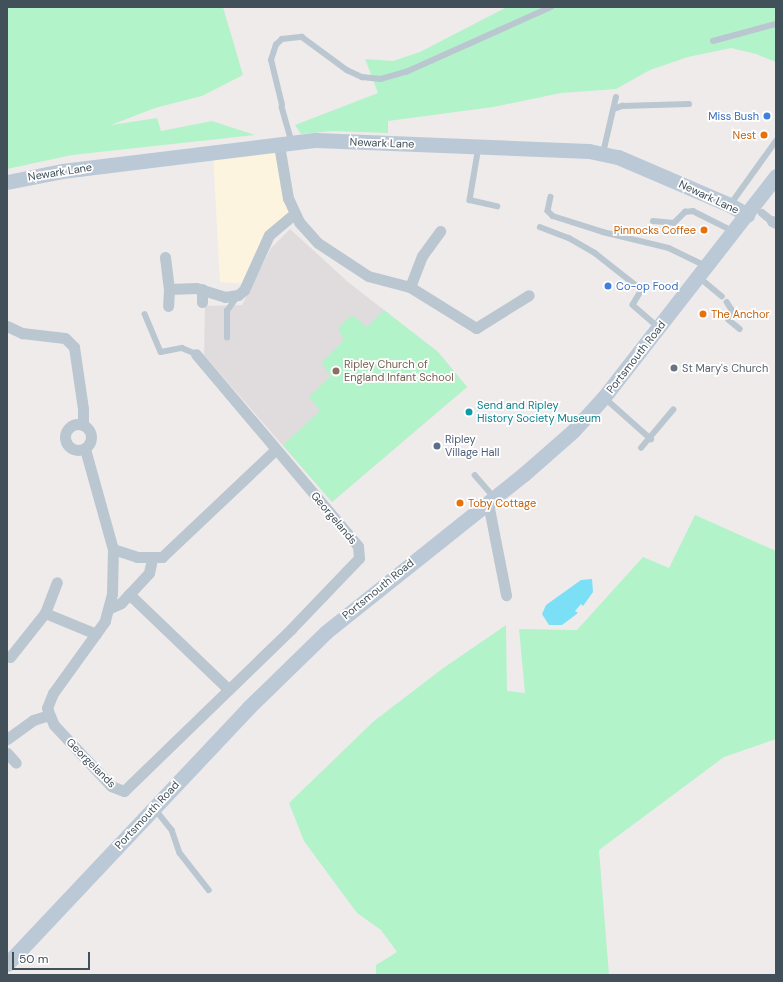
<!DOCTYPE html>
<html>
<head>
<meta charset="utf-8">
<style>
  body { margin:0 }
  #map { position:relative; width:783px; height:982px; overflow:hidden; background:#efebeb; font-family:"DM Sans",sans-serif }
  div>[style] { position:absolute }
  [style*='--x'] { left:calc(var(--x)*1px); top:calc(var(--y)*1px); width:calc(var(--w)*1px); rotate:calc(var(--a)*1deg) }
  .commercial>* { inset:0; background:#fdf4e0 }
  .education>* { inset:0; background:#e0dcdd }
  .green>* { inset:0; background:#b3f3c9 }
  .water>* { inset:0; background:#7bdff5 }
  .service>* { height:5.5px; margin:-2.75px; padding:0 2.75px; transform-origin:2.75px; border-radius:2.75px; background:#bac7d0 }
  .pedestrian>* { height:8px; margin:-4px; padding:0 4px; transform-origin:4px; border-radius:4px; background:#bac7d0 }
  .minor>* { height:11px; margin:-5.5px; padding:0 5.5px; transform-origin:5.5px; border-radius:5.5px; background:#bac7d0 }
  .minor>.ring { margin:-5.5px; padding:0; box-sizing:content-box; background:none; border:11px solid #bac7d0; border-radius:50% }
  .secondary>* { height:15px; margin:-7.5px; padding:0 7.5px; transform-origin:7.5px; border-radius:7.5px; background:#bbc9d7 }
  .dots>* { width:11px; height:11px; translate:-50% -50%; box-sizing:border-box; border:2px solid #fff; border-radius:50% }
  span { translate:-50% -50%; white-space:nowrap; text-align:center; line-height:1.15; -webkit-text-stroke:3.5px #fff; paint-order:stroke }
  .shop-label { font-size:11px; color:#366cbe }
  .right { translate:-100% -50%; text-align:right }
  .left { translate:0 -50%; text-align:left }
  .food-label { font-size:11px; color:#c56008 }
  .street-label { font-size:11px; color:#42505a }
  .education-label { font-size:11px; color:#785e54 }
  .worship-label { font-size:11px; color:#5b616d }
  .culture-label { font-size:11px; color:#0d838f }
  .service-label { font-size:11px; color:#4e5e75 }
  .frame { position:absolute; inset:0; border:8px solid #42505a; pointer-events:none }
  .scale { position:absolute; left:12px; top:952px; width:78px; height:18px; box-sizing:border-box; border:2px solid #42505a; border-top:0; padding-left:5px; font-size:12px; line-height:14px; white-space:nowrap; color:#42505a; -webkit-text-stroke:3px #fff; paint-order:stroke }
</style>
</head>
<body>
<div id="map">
  <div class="commercial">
    <div style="clip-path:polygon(279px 145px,294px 214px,280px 224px,247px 284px,220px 282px,213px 152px)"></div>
  </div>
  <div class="education">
    <div style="clip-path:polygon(290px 229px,348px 282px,438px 352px,467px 387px,332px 502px,204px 355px,205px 306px,242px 305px,271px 248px)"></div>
  </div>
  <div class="green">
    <div style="clip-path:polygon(7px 7px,223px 7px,243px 75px,202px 96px,155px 108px,111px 125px,157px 118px,161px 131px,212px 121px,255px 135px,72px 155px,7px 169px)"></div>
    <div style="clip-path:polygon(507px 7px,776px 7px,776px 62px,756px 54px,731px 48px,688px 57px,650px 70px,616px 89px,561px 93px,493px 107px,388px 121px,388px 133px,332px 131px,301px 134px,295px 125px,378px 93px,365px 59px,393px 61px,420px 52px)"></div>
    <div style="clip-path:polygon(384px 310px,438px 352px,467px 387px,332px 502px,283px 445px,320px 411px,309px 397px,331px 376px,321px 363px,344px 340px,338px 328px,352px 315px,367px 327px)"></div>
    <div style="clip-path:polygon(695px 515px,776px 551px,776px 739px,724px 757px,599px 850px,609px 975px,376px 975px,376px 965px,397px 952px,381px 930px,357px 913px,337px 886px,304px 841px,289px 803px,374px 721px,442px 669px,506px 625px,507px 691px,525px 693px,519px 629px,577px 630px,643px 557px,669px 568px)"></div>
  </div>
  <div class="water">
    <div style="clip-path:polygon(592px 579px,593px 592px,583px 606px,581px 604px,575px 611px,578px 613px,562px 625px,549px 625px,542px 614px,546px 605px,581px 580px)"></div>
  </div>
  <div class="service">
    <div style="--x:713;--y:41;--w:65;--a:-15.1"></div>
    <div style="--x:282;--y:105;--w:46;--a:-103.7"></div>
    <div style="--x:271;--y:60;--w:16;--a:-72"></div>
    <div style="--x:276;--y:45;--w:8;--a:-45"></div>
    <div style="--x:282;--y:39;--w:20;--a:-6"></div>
    <div style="--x:302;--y:37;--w:56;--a:36.3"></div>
    <div style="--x:347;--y:70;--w:17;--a:25"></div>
    <div style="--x:362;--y:77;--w:19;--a:6"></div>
    <div style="--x:381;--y:79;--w:26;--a:-16"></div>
    <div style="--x:406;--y:72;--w:159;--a:-24.1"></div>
    <div style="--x:282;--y:107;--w:37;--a:74"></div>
    <div style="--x:614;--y:109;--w:9;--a:-21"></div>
    <div style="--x:622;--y:106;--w:67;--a:-1.7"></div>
    <div style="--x:479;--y:147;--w:54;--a:99.6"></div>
    <div style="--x:470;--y:200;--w:28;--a:13"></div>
    <div style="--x:603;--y:153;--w:57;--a:-76.9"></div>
    <div style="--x:551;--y:197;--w:14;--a:102"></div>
    <div style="--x:548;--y:211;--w:7;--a:45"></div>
    <div style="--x:553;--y:216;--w:52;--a:17.7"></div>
    <div style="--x:603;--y:232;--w:68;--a:13.6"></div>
    <div style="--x:669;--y:248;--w:39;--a:26"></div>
    <div style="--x:730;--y:205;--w:79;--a:-54.3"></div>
    <div style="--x:653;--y:221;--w:21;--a:5"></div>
    <div style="--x:674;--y:223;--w:16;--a:-45"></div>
    <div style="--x:685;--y:212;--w:8;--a:-7"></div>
    <div style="--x:693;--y:211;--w:45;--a:26.6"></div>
    <div style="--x:540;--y:227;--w:31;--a:21"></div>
    <div style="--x:569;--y:238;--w:30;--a:30"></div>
    <div style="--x:595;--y:253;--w:60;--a:38.2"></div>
    <div style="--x:642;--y:290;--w:17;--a:121"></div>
    <div style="--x:633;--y:305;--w:33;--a:41"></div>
    <div style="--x:699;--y:277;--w:30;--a:40"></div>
    <div style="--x:727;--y:302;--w:9;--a:58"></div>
    <div style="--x:732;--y:310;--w:10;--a:107"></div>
    <div style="--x:729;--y:320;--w:14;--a:39"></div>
    <div style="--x:145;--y:314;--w:41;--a:67.2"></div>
    <div style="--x:161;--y:352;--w:21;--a:-11"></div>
    <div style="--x:182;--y:348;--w:15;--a:23"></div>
    <div style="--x:227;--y:338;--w:27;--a:-90"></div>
    <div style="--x:227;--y:311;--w:19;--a:-55"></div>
    <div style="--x:605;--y:398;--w:62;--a:41.7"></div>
    <div style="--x:641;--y:448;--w:50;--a:-49.9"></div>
    <div style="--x:475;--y:475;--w:29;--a:49"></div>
    <div style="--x:155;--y:809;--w:27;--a:51"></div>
    <div style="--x:172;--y:830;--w:24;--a:71"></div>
    <div style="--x:180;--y:853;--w:47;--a:51.9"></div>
  </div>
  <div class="pedestrian">
    <div style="--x:762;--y:213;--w:13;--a:39"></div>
  </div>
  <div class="minor">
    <div style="--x:279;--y:145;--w:54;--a:80.4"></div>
    <div style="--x:288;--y:198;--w:26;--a:65"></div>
    <div style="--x:299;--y:222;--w:28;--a:48"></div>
    <div style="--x:318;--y:243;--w:60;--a:33.4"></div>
    <div style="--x:368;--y:276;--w:43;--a:14.7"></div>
    <div style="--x:410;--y:287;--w:78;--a:31.8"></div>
    <div style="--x:476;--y:328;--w:62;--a:-31.9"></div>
    <div style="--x:772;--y:221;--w:4;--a:27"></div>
    <div style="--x:165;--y:257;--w:32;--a:83"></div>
    <div style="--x:169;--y:289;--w:17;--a:93"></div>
    <div style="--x:410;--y:287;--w:33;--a:-69"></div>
    <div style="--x:422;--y:256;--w:31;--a:-54"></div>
    <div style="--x:169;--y:289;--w:27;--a:-2"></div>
    <div style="--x:196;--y:288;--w:30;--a:17"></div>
    <div style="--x:225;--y:297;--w:13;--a:-9"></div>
    <div style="--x:238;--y:295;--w:8;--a:-40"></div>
    <div style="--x:244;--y:290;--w:60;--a:-65.6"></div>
    <div style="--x:269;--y:235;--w:33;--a:-40"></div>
    <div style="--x:202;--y:289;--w:13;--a:90"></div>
    <div style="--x:7;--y:326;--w:17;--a:25"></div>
    <div style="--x:22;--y:333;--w:43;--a:6.6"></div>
    <div style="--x:65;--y:338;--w:13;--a:45"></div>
    <div style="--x:74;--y:347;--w:63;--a:81.7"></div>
    <div style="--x:83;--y:409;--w:16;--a:90"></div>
    <div class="ring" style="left:65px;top:424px;width:15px;height:15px"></div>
    <div style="--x:85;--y:449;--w:104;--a:74.4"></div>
    <div style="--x:113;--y:549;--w:45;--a:91.3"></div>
    <div style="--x:112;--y:594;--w:28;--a:105"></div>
    <div style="--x:105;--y:621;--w:89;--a:125.8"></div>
    <div style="--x:53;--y:693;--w:16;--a:112"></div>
    <div style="--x:47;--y:708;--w:18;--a:68"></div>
    <div style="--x:54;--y:725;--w:83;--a:46.9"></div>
    <div style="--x:111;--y:786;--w:14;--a:21"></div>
    <div style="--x:124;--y:791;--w:233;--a:-44.1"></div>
    <div style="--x:291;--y:629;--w:98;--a:-46.2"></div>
    <div style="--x:359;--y:558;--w:12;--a:-95"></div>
    <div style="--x:358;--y:546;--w:251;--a:-130.2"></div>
    <div style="--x:488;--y:503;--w:94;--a:78.9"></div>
    <div style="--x:113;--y:549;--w:25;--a:18"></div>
    <div style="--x:137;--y:557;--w:25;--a:0"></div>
    <div style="--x:162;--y:557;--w:156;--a:-43.4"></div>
    <div style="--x:129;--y:594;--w:137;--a:43.8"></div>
    <div style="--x:110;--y:608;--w:12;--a:-24"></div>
    <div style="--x:121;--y:603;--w:41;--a:-47"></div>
    <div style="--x:149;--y:573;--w:14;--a:-78"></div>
    <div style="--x:45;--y:613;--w:55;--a:22.4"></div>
    <div style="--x:10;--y:657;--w:56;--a:-51.5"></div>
    <div style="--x:45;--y:613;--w:33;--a:-69"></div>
    <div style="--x:7;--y:739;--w:32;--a:-36"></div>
    <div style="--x:33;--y:720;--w:17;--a:-17"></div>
    <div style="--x:7;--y:753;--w:13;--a:48"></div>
  </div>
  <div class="secondary">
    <div style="--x:7;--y:182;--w:56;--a:-11.3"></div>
    <div style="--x:62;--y:171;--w:256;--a:-7"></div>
    <div style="--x:316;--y:140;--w:273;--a:2.3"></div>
    <div style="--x:589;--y:151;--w:30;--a:12"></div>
    <div style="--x:618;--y:157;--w:122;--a:23.2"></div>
    <div style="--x:730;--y:205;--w:20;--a:30"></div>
    <div style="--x:7;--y:964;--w:353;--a:-46.7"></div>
    <div style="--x:249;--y:707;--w:107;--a:-44.2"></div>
    <div style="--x:326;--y:632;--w:253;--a:-38.6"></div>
    <div style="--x:524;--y:474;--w:65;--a:-41.3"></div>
    <div style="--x:573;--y:431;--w:46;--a:-47.6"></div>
    <div style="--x:604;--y:397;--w:280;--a:-52.1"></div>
  </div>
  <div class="dots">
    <div style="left:767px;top:116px;background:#3f7fe0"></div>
    <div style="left:764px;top:135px;background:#e8710a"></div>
    <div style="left:704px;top:230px;background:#e8710a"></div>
    <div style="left:608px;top:286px;background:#3f7fe0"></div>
    <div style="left:703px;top:314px;background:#e8710a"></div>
    <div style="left:674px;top:368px;background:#6b7280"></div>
    <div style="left:336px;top:371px;background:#8d6e63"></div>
    <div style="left:469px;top:412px;background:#0f9aa8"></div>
    <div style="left:437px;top:446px;background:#5c6f8a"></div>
    <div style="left:460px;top:503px;background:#e8710a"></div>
  </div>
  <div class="shop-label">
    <span class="right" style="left:759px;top:116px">Miss Bush</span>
    <span class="left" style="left:616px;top:286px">Co-op Food</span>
  </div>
  <div class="food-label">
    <span class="right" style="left:756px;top:135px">Nest</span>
    <span class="right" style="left:696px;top:230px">Pinnocks Coffee</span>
    <span class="left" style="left:711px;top:314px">The Anchor</span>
    <span class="left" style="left:468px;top:503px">Toby Cottage</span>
  </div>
  <div class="street-label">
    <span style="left:382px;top:143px;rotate:2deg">Newark Lane</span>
    <span style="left:60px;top:172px;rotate:-9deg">Newark Lane</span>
    <span style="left:709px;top:197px;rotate:25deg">Newark Lane</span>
    <span style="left:636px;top:357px;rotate:-52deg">Portsmouth Road</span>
    <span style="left:334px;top:518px;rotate:50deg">Georgelands</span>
    <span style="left:378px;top:589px;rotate:-39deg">Portsmouth Road</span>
    <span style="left:91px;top:763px;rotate:45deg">Georgelands</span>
    <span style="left:147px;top:815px;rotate:-47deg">Portsmouth Road</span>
  </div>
  <div class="education-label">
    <span class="left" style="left:344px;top:371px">Ripley Church of<br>England Infant School</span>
  </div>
  <div class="worship-label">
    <span class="left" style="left:682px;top:368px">St Mary's Church</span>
  </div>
  <div class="culture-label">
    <span class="left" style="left:477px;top:412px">Send and Ripley<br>History Society Museum</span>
  </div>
  <div class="service-label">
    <span class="left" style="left:445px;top:446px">Ripley<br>Village Hall</span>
  </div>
  <div class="frame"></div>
  <div class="scale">50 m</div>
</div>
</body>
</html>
